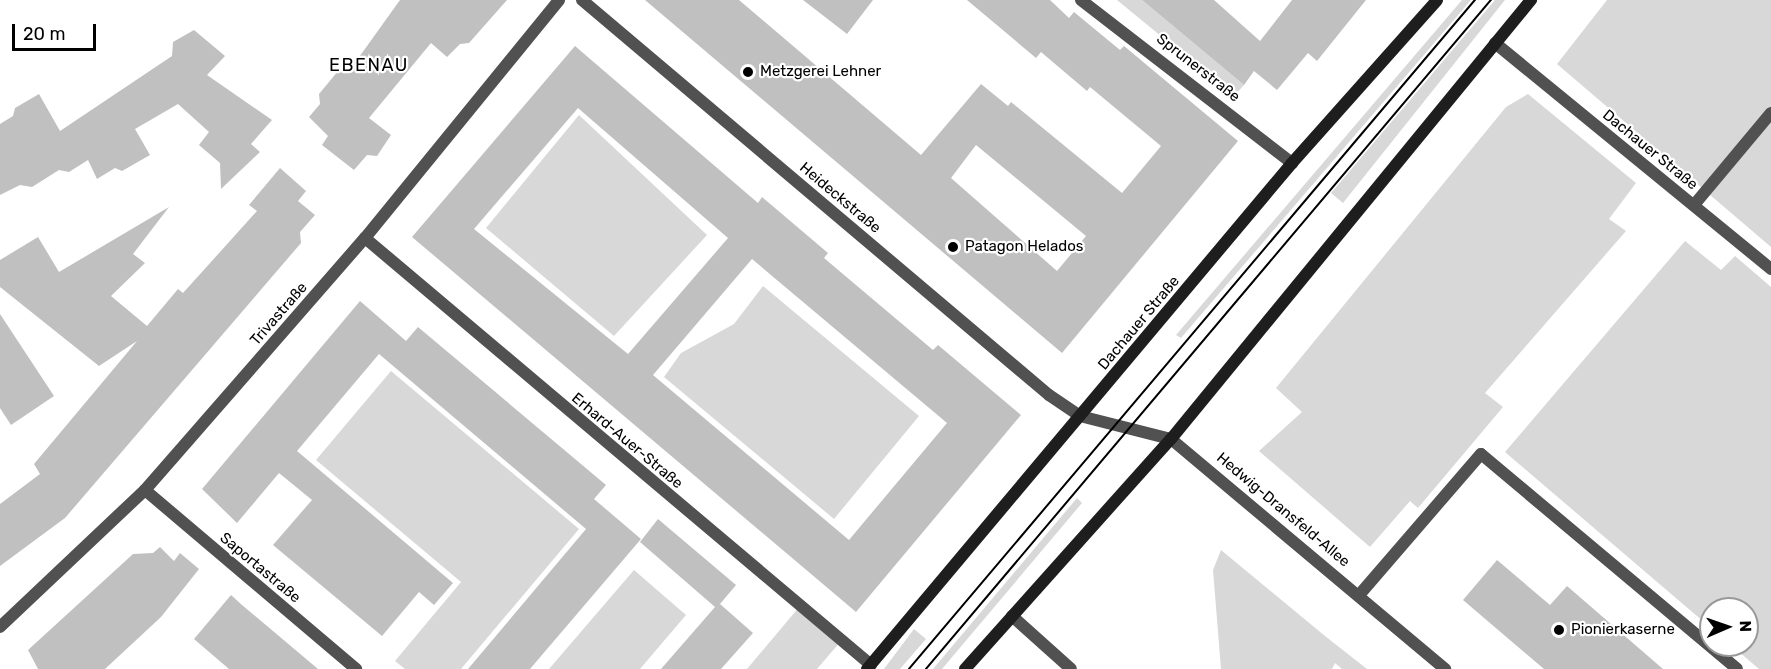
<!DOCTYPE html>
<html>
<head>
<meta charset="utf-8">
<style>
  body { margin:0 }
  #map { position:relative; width:1771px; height:669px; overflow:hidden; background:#fff; font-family:Rubik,sans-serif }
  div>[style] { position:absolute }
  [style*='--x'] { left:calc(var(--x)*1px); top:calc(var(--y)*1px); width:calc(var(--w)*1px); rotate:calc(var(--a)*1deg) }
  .green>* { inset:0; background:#d8d8d8 }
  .building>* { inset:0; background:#c0c0c0 }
  .service>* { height:12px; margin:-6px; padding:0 6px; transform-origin:6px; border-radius:6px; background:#515151 }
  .minor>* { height:12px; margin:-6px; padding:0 6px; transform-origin:6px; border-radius:6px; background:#515151 }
  .secondary>* { height:12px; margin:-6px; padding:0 6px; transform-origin:6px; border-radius:6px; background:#1e1e1e }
  .tram>* { height:1.5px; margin:-0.75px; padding:0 0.75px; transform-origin:0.75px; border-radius:0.75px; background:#000 }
  .dots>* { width:16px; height:16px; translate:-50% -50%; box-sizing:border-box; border:3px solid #fff; border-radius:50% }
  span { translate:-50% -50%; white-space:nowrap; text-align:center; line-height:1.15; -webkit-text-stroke:4.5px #fff; paint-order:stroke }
  .street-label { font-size:15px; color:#000 }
  .poi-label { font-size:15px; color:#000 }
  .left { translate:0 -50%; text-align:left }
  .quarter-label { font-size:18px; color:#000; letter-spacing:1.5px }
  .north { position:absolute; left:1699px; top:597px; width:60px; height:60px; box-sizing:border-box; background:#fff; border:2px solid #999; border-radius:50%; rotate:88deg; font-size:16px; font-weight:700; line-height:24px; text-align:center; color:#000 }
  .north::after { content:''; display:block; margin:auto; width:21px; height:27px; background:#000; clip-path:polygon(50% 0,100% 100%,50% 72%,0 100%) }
  .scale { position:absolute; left:12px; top:24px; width:84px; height:27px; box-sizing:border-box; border:3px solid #000; border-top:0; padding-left:8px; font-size:18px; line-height:21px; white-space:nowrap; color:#000; -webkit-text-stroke:4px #fff; paint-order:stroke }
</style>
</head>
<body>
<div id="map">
  <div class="green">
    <div style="clip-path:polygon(1117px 0,1142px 0,1244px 85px,1234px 96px)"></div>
    <div style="clip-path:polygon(1462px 0,1471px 0,1181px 338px,1176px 335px)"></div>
    <div style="clip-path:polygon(1495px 0,1505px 0,1343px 203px,1331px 193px)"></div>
    <div style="clip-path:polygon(1607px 0,1771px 0,1771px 247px,1557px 64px)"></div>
    <div style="clip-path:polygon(1528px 94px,1636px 183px,1609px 219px,1626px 231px,1485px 393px,1503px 407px,1418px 508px,1410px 501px,1370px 547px,1259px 451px,1302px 412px,1276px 388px,1506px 107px)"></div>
    <div style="clip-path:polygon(579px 115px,707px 235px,614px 336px,486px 228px)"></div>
    <div style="clip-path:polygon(1685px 241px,1721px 270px,1735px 256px,1771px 287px,1771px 669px,1759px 669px,1731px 645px,1747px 645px,1747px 609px,1711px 609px,1711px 628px,1505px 452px)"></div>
    <div style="clip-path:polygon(763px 286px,919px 416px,834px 519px,664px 377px,681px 353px,734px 324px)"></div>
    <div style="clip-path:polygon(391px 371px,579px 529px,461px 669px,405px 669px,395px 661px,461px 582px,316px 460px)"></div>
    <div style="clip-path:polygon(1077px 498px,1082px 503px,942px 669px,933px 669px)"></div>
    <div style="clip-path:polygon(1221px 550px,1325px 636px,1367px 669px,1342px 669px,1335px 663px,1332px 669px,1221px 669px,1213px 570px)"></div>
    <div style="clip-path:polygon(634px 570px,686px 615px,640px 669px,549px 669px)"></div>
    <div style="clip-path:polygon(800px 606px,841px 641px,817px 669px,747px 669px)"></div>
    <div style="clip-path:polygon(914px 629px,926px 639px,900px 669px,884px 669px)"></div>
  </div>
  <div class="building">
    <div style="clip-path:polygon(400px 0,507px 0,469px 43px,460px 44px,447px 57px,431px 43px,369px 118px,391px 135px,377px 156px,367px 155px,354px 170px,322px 145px,328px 136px,309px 117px,320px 104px,319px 94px,348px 59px,357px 60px)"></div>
    <div style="clip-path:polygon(evenodd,645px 0,739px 0,921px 155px,981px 84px,1008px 106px,1011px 102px,1122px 193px,1161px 146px,1090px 87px,1087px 91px,1041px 52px,1036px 58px,967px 0,1050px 0,1069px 18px,1074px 12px,1120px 50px,1124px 46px,1238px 141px,1062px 353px,645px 0,976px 145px,1086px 236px,1057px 271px,951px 178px,976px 145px)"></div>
    <div style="clip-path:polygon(803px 0,873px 0,847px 34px)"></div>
    <div style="clip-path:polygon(1142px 0,1214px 0,1260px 41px,1292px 0,1366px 0,1317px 61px,1308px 53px,1277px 90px,1254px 71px,1244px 85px)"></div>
    <div style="clip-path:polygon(194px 30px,225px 56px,207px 75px,272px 120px,251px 144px,260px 152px,221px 189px,220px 163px,199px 145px,209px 132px,178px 104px,135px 129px,150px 155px,122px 171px,115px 168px,97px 179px,88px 160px,69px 172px,59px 170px,32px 187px,20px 185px,0 195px,0 124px,13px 116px,15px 108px,39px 94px,60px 131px,172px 56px,173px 42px)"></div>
    <div style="clip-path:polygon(evenodd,575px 46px,758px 203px,762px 197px,828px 253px,824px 258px,933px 350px,938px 345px,1021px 415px,856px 612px,412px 237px,575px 46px,578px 108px,728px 238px,628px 354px,474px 229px,578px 108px,575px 46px,752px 259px,947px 423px,849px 540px,653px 375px,752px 259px)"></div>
    <div style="clip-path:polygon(280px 168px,306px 191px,298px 201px,315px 215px,300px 232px,301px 243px,65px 518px,0 566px,0 504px,40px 474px,34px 464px,137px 341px,99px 366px,0 287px,0 260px,38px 237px,59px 272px,169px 207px,133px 254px,145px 263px,111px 296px,147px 326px,178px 289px,183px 293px,257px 211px,249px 205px)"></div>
    <div style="clip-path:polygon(360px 301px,406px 341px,418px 327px,606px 485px,594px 499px,641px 539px,530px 669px,468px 669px,586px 529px,379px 354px,297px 451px,453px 583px,434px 605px,419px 592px,382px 636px,273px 545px,312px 500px,279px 473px,237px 523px,202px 489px)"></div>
    <div style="clip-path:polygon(0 314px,54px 396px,11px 425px,0 408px)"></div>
    <div style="clip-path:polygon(658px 519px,736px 585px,720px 604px,753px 633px,721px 669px,661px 669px,715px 607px,640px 542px)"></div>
    <div style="clip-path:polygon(160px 547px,174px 561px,180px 553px,199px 569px,161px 617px,105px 669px,38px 669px,28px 650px,133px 554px,153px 553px)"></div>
    <div style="clip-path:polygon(1497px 560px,1550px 605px,1567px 586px,1663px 669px,1544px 669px,1463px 600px)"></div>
    <div style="clip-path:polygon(231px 595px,242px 605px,318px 669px,229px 669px,194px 639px)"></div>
  </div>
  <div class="service">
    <div style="--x:1012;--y:616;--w:79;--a:41.9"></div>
  </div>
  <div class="minor">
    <div style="--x:582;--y:0;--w:612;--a:40.23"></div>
    <div style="--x:1049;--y:395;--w:37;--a:34"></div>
    <div style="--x:1080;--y:416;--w:94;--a:14.2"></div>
    <div style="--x:1171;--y:439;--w:358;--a:40"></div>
    <div style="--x:1081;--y:0;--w:267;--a:37.7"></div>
    <div style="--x:1495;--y:43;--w:357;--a:39.3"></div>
    <div style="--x:1694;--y:205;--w:120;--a:-50.1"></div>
    <div style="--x:365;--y:238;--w:662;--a:40.16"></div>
    <div style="--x:145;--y:490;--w:277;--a:40.3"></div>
    <div style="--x:1360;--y:594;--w:185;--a:-49.2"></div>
    <div style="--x:1481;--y:454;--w:334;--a:40"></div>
    <div style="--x:0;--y:627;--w:199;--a:-43.4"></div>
    <div style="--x:145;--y:490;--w:335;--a:-48.9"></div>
    <div style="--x:365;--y:238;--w:307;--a:-50.8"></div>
  </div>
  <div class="secondary">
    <div style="--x:867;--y:669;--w:661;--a:-49.97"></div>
    <div style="--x:1292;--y:163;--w:218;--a:-48.3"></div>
    <div style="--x:965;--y:669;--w:309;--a:-48.2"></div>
    <div style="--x:1171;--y:439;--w:568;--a:-50.65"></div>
  </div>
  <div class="tram">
    <div style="--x:909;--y:669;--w:876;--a:-49.77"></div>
    <div style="--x:926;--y:669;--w:876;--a:-49.82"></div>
  </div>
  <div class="dots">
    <div style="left:748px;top:72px;background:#000"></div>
    <div style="left:953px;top:247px;background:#000"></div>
    <div style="left:1559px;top:630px;background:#000"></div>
  </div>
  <div class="street-label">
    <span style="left:1198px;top:68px;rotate:38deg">Sprunerstraße</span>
    <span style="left:1650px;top:150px;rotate:39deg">Dachauer Straße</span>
    <span style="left:840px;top:198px;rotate:40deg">Heideckstraße</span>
    <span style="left:279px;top:314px;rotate:-49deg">Trivastraße</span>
    <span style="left:1139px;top:323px;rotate:-50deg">Dachauer Straße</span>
    <span style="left:627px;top:441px;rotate:40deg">Erhard-Auer-Straße</span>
    <span style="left:1283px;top:510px;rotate:40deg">Hedwig-Dransfeld-Allee</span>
    <span style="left:260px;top:568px;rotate:40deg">Saportastraße</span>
  </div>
  <div class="poi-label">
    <span class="left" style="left:760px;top:72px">Metzgerei Lehner</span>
    <span class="left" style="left:965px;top:247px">Patagon Helados</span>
    <span class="left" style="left:1571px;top:630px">Pionierkaserne</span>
  </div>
  <div class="quarter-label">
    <span style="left:369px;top:65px">EBENAU</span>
  </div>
  <div class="north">N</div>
  <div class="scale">20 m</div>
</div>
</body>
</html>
